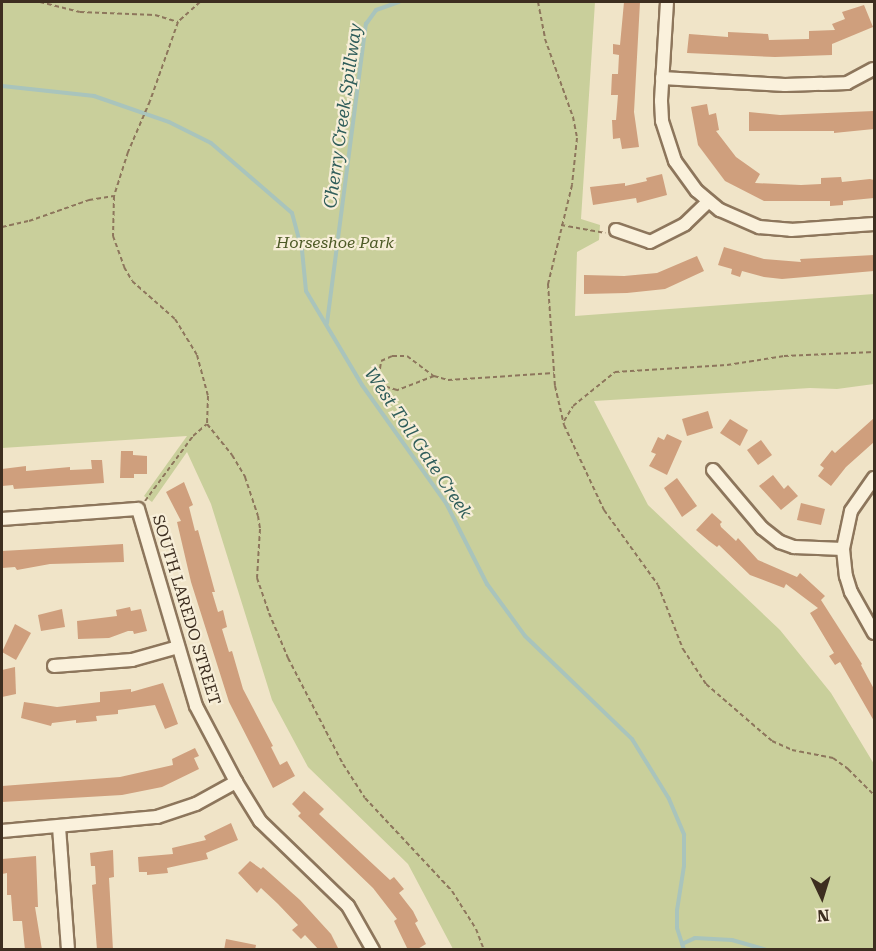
<!DOCTYPE html>
<html>
<head>
<meta charset="utf-8">
<style>
  body { margin:0 }
  #map { position:relative; width:876px; height:951px; overflow:hidden; background:#f0e4c8; font-family:"Roboto Serif",serif }
  div>[style] { position:absolute }
  [style*='--x'] { left:calc(var(--x)*1px); top:calc(var(--y)*1px); width:calc(var(--w)*1px); rotate:calc(var(--a)*1deg) }
  .green>* { inset:0; background:#c9cf9b }
  .stream>* { height:4px; margin:-2px; padding:0 2px; transform-origin:2px; border-radius:2px; background:#a9c4bc }
  .building>* { inset:0; background:#cf9f7d }
  .path>* { height:2px; margin-top:-1px; transform-origin:0; background:repeating-linear-gradient(90deg,#8d765c 0 4.5px,transparent 0 7.5px) }
  .roads { filter:drop-shadow(2px 0 #8d765c) drop-shadow(-2px 0 #8d765c) drop-shadow(0 2px #8d765c) drop-shadow(0 -2px #8d765c) }
  .minor>* { height:12px; margin:-6px; padding:0 6px; transform-origin:6px; border-radius:6px; background:#faf1dc }
  span { translate:-50% -50%; white-space:nowrap; text-align:center; line-height:1.15; -webkit-text-stroke:4.5px #f7eed8; paint-order:stroke }
  .park-label { font-size:16px; color:#4d5a26; font-style:italic }
  .street-label { font-size:16px; color:#3d2e20 }
  .water-label { font-size:18px; color:#2f5d5a; font-style:italic }
  .frame { position:absolute; inset:0; border:3px solid #3d2e20; pointer-events:none }
  .north { position:absolute; left:792px; top:867px; width:60px; height:60px; -webkit-text-stroke:4px #f7eed8; paint-order:stroke; rotate:176deg; font-size:16px; font-weight:700; line-height:24px; text-align:center; color:#3d2e20 }
  .north::after { content:''; display:block; margin:auto; width:21px; height:27px; background:#3d2e20; clip-path:polygon(50% 0,100% 100%,50% 72%,0 100%) }
</style>
</head>
<body>
<div id="map">
  <div class="green">
    <div style="clip-path:polygon(2px 2px,595px 2px,581px 219px,600px 225px,599px 240px,577px 252px,575px 316px,874px 294px,874px 384px,837px 389px,810px 388px,594px 401px,648px 505px,780px 630px,831px 693px,874px 764px,874px 949px,453px 949px,408px 864px,308px 767px,272px 700px,211px 504px,187px 452px,152px 502px,144px 496px,187px 436px,2px 448px)"></div>
  </div>
  <div class="stream">
    <div style="--x:2;--y:86;--w:93;--a:6.2"></div>
    <div style="--x:94;--y:96;--w:79;--a:19.1"></div>
    <div style="--x:169;--y:122;--w:47;--a:26.6"></div>
    <div style="--x:211;--y:143;--w:107;--a:40.8"></div>
    <div style="--x:292;--y:213;--w:38;--a:75"></div>
    <div style="--x:302;--y:250;--w:41;--a:84.4"></div>
    <div style="--x:306;--y:291;--w:109;--a:59.2"></div>
    <div style="--x:362;--y:385;--w:145;--a:54.6"></div>
    <div style="--x:446;--y:503;--w:91;--a:63.2"></div>
    <div style="--x:487;--y:584;--w:64;--a:53.8"></div>
    <div style="--x:525;--y:636;--w:149;--a:43.9"></div>
    <div style="--x:632;--y:739;--w:70;--a:58.3"></div>
    <div style="--x:669;--y:799;--w:39;--a:67"></div>
    <div style="--x:684;--y:835;--w:31;--a:90"></div>
    <div style="--x:684;--y:866;--w:45;--a:99"></div>
    <div style="--x:677;--y:910;--w:18;--a:90"></div>
    <div style="--x:677;--y:928;--w:23;--a:72"></div>
    <div style="--x:327;--y:323;--w:302;--a:-82.6"></div>
    <div style="--x:366;--y:24;--w:17;--a:-54"></div>
    <div style="--x:376;--y:10;--w:24;--a:-19"></div>
    <div style="--x:682;--y:944;--w:14;--a:-25"></div>
    <div style="--x:695;--y:938;--w:37;--a:3"></div>
    <div style="--x:732;--y:940;--w:35;--a:16"></div>
  </div>
  <div class="building">
    <div style="clip-path:polygon(624px 2px,640px 2px,634px 112px,639px 147px,622px 149px,620px 138px,613px 139px,612px 120px,616px 120px,618px 95px,611px 95px,612px 74px,618px 74px,619px 55px,613px 54px,613px 44px,620px 45px)"></div>
    <div style="clip-path:polygon(864px 5px,873px 27px,832px 44px,832px 55px,775px 57px,687px 53px,689px 34px,728px 37px,728px 32px,768px 34px,769px 40px,809px 39px,809px 31px,835px 30px,832px 24px,845px 19px,842px 12px)"></div>
    <div style="clip-path:polygon(707px 104px,709px 115px,716px 113px,719px 130px,716px 131px,736px 157px,760px 174px,755px 183px,801px 185px,821px 184px,821px 178px,841px 177px,842px 182px,870px 179px,874px 180px,874px 198px,843px 201px,843px 205px,830px 206px,830px 201px,764px 201px,725px 181px,698px 145px,691px 107px)"></div>
    <div style="clip-path:polygon(874px 111px,874px 129px,834px 133px,834px 131px,749px 131px,749px 112px,780px 115px)"></div>
    <div style="clip-path:polygon(662px 174px,667px 195px,637px 203px,636px 198px,593px 205px,590px 187px,625px 183px,625px 186px,647px 181px,646px 178px)"></div>
    <div style="clip-path:polygon(724px 247px,764px 259px,801px 262px,800px 259px,874px 255px,874px 271px,782px 279px,764px 277px,742px 271px,740px 277px,731px 274px,732px 269px,718px 265px)"></div>
    <div style="clip-path:polygon(697px 256px,704px 271px,665px 289px,627px 293px,584px 294px,584px 275px,624px 276px,657px 273px)"></div>
    <div style="clip-path:polygon(708px 411px,713px 428px,687px 436px,682px 419px)"></div>
    <div style="clip-path:polygon(874px 418px,874px 442px,846px 467px,831px 486px,818px 476px,824px 468px,820px 465px,832px 450px,835px 453px)"></div>
    <div style="clip-path:polygon(730px 419px,748px 430px,740px 446px,720px 433px)"></div>
    <div style="clip-path:polygon(667px 434px,682px 441px,667px 475px,649px 466px,656px 454px,651px 452px,658px 437px,664px 440px)"></div>
    <div style="clip-path:polygon(761px 440px,772px 455px,758px 465px,747px 450px)"></div>
    <div style="clip-path:polygon(121px 451px,133px 451px,133px 455px,147px 456px,147px 474px,134px 474px,134px 478px,120px 478px)"></div>
    <div style="clip-path:polygon(91px 460px,102px 460px,104px 483px,14px 489px,13px 485px,2px 486px,2px 469px,26px 466px,26px 471px,70px 467px,70px 470px,92px 469px)"></div>
    <div style="clip-path:polygon(773px 475px,784px 489px,788px 485px,798px 496px,781px 510px,759px 486px)"></div>
    <div style="clip-path:polygon(677px 478px,697px 506px,682px 517px,664px 488px)"></div>
    <div style="clip-path:polygon(184px 482px,193px 505px,189px 507px,195px 531px,198px 530px,215px 592px,212px 592px,218px 612px,223px 610px,227px 627px,222px 629px,229px 652px,232px 651px,243px 689px,273px 746px,271px 747px,280px 765px,287px 761px,295px 776px,273px 788px,229px 702px,191px 582px,177px 522px,181px 521px,166px 492px)"></div>
    <div style="clip-path:polygon(801px 503px,825px 509px,821px 525px,797px 520px)"></div>
    <div style="clip-path:polygon(712px 513px,722px 522px,720px 524px,721px 527px,736px 541px,738px 538px,758px 560px,797px 577px,800px 573px,825px 596px,821px 600px,862px 664px,861px 665px,874px 689px,874px 721px,840px 662px,835px 665px,829px 656px,834px 653px,810px 613px,818px 608px,786px 584px,784px 588px,750px 575px,719px 545px,717px 547px,709px 541px,696px 530px)"></div>
    <div style="clip-path:polygon(123px 544px,124px 562px,50px 564px,17px 570px,15px 567px,2px 568px,2px 551px)"></div>
    <div style="clip-path:polygon(130px 607px,131px 611px,141px 609px,147px 631px,134px 634px,133px 631px,128px 631px,109px 638px,78px 639px,77px 621px,117px 616px,116px 610px)"></div>
    <div style="clip-path:polygon(62px 609px,65px 627px,41px 631px,38px 615px)"></div>
    <div style="clip-path:polygon(15px 624px,31px 633px,16px 660px,2px 652px)"></div>
    <div style="clip-path:polygon(15px 667px,16px 694px,2px 697px,2px 670px)"></div>
    <div style="clip-path:polygon(163px 683px,178px 724px,165px 729px,155px 705px,118px 710px,118px 714px,96px 716px,97px 721px,76px 723px,76px 720px,52px 723px,51px 726px,21px 718px,24px 702px,57px 707px,100px 702px,100px 692px,131px 689px,131px 692px)"></div>
    <div style="clip-path:polygon(195px 748px,199px 756px,194px 758px,199px 769px,162px 787px,122px 795px,2px 802px,2px 786px,120px 777px,173px 765px,172px 759px)"></div>
    <div style="clip-path:polygon(304px 791px,324px 809px,319px 814px,390px 880px,394px 877px,404px 889px,399px 893px,413px 911px,418px 921px,415px 923px,426px 944px,416px 950px,408px 950px,394px 921px,397px 919px,373px 888px,298px 816px,301px 813px,292px 804px)"></div>
    <div style="clip-path:polygon(231px 823px,238px 840px,206px 853px,208px 859px,167px 868px,168px 873px,147px 875px,147px 872px,139px 872px,138px 857px,173px 854px,172px 848px,206px 840px,204px 836px)"></div>
    <div style="clip-path:polygon(113px 850px,114px 877px,109px 878px,113px 950px,97px 950px,92px 885px,96px 884px,95px 866px,91px 866px,90px 853px)"></div>
    <div style="clip-path:polygon(36px 856px,38px 907px,35px 907px,42px 950px,25px 950px,22px 921px,13px 921px,11px 895px,7px 895px,7px 873px,2px 874px,2px 859px)"></div>
    <div style="clip-path:polygon(250px 861px,261px 869px,263px 867px,300px 900px,331px 934px,339px 950px,319px 950px,305px 935px,301px 939px,292px 930px,298px 925px,278px 904px,261px 888px,257px 893px,238px 873px)"></div>
    <div style="clip-path:polygon(226px 939px,256px 945px,255px 950px,224px 950px)"></div>
  </div>
  <div class="path">
    <div style="--x:40;--y:2;--w:41;--a:14"></div>
    <div style="--x:80;--y:12;--w:75;--a:2.3"></div>
    <div style="--x:155;--y:15;--w:24;--a:17"></div>
    <div style="--x:200;--y:2;--w:30;--a:138"></div>
    <div style="--x:178;--y:22;--w:84;--a:109.5"></div>
    <div style="--x:150;--y:101;--w:56;--a:113.3"></div>
    <div style="--x:128;--y:152;--w:46;--a:107.7"></div>
    <div style="--x:114;--y:196;--w:40;--a:91.4"></div>
    <div style="--x:113;--y:236;--w:33;--a:70"></div>
    <div style="--x:124;--y:267;--w:16;--a:60"></div>
    <div style="--x:132;--y:281;--w:57;--a:41.5"></div>
    <div style="--x:175;--y:319;--w:42;--a:58.6"></div>
    <div style="--x:197;--y:355;--w:42;--a:75"></div>
    <div style="--x:208;--y:396;--w:28;--a:92"></div>
    <div style="--x:207;--y:424;--w:40;--a:51"></div>
    <div style="--x:232;--y:455;--w:26;--a:59"></div>
    <div style="--x:245;--y:477;--w:41;--a:71.6"></div>
    <div style="--x:258;--y:516;--w:13;--a:81"></div>
    <div style="--x:260;--y:529;--w:49;--a:93.5"></div>
    <div style="--x:257;--y:578;--w:37;--a:71"></div>
    <div style="--x:269;--y:613;--w:49;--a:67.1"></div>
    <div style="--x:288;--y:658;--w:119;--a:62.6"></div>
    <div style="--x:343;--y:764;--w:40;--a:57.1"></div>
    <div style="--x:365;--y:798;--w:127;--a:46.9"></div>
    <div style="--x:452;--y:891;--w:45;--a:57.7"></div>
    <div style="--x:476;--y:929;--w:22;--a:69"></div>
    <div style="--x:538;--y:2;--w:38;--a:79"></div>
    <div style="--x:545;--y:39;--w:83;--a:70.3"></div>
    <div style="--x:573;--y:117;--w:21;--a:79"></div>
    <div style="--x:577;--y:138;--w:47;--a:96.1"></div>
    <div style="--x:572;--y:185;--w:102;--a:103.6"></div>
    <div style="--x:548;--y:284;--w:102;--a:86.1"></div>
    <div style="--x:555;--y:386;--w:40;--a:77"></div>
    <div style="--x:564;--y:425;--w:94;--a:64.8"></div>
    <div style="--x:604;--y:510;--w:92;--a:54.2"></div>
    <div style="--x:658;--y:585;--w:69;--a:68.7"></div>
    <div style="--x:683;--y:649;--w:42;--a:56.7"></div>
    <div style="--x:706;--y:684;--w:87;--a:40.8"></div>
    <div style="--x:772;--y:741;--w:22;--a:24"></div>
    <div style="--x:792;--y:750;--w:42;--a:11"></div>
    <div style="--x:833;--y:758;--w:19;--a:36"></div>
    <div style="--x:848;--y:769;--w:37;--a:45"></div>
    <div style="--x:561;--y:225;--w:45;--a:10.3"></div>
    <div style="--x:2;--y:227;--w:28;--a:-13"></div>
    <div style="--x:29;--y:221;--w:64;--a:-19.3"></div>
    <div style="--x:89;--y:200;--w:25;--a:-9"></div>
    <div style="--x:434;--y:376;--w:40;--a:159"></div>
    <div style="--x:397;--y:390;--w:14;--a:-163"></div>
    <div style="--x:384;--y:386;--w:11;--a:-117"></div>
    <div style="--x:379;--y:376;--w:15;--a:-82"></div>
    <div style="--x:381;--y:361;--w:12;--a:-24"></div>
    <div style="--x:392;--y:356;--w:15;--a:0"></div>
    <div style="--x:407;--y:356;--w:34;--a:37"></div>
    <div style="--x:434;--y:376;--w:15;--a:16"></div>
    <div style="--x:448;--y:380;--w:106;--a:-3.8"></div>
    <div style="--x:564;--y:421;--w:17;--a:-59"></div>
    <div style="--x:573;--y:406;--w:54;--a:-39"></div>
    <div style="--x:615;--y:372;--w:112;--a:-3.6"></div>
    <div style="--x:727;--y:365;--w:58;--a:-9"></div>
    <div style="--x:784;--y:356;--w:90;--a:-2.5"></div>
    <div style="--x:145;--y:501;--w:81;--a:-53.6"></div>
    <div style="--x:193;--y:436;--w:18;--a:-41"></div>
  </div>
  <div class="roads">
    <div class="minor">
      <div style="--x:667;--y:2;--w:99;--a:93.5"></div>
      <div style="--x:661;--y:101;--w:20;--a:87"></div>
      <div style="--x:662;--y:121;--w:42;--a:72"></div>
      <div style="--x:675;--y:161;--w:37;--a:54"></div>
      <div style="--x:697;--y:191;--w:30;--a:40"></div>
      <div style="--x:720;--y:210;--w:43;--a:23.6"></div>
      <div style="--x:759;--y:227;--w:32;--a:5"></div>
      <div style="--x:791;--y:230;--w:83;--a:-4.1"></div>
      <div style="--x:662;--y:78;--w:123;--a:3.3"></div>
      <div style="--x:785;--y:85;--w:37;--a:-2"></div>
      <div style="--x:822;--y:84;--w:25;--a:-2"></div>
      <div style="--x:847;--y:83;--w:30;--a:-28"></div>
      <div style="--x:616;--y:230;--w:36;--a:19"></div>
      <div style="--x:650;--y:242;--w:39;--a:-27"></div>
      <div style="--x:685;--y:224;--w:32;--a:-44"></div>
      <div style="--x:713;--y:470;--w:76;--a:49.8"></div>
      <div style="--x:762;--y:528;--w:23;--a:38"></div>
      <div style="--x:780;--y:542;--w:15;--a:20"></div>
      <div style="--x:794;--y:547;--w:49;--a:2.3"></div>
      <div style="--x:874;--y:478;--w:40;--a:124.9"></div>
      <div style="--x:851;--y:511;--w:39;--a:102"></div>
      <div style="--x:843;--y:549;--w:27;--a:84"></div>
      <div style="--x:846;--y:576;--w:17;--a:73"></div>
      <div style="--x:851;--y:592;--w:47;--a:60.7"></div>
      <div style="--x:2;--y:519;--w:136;--a:-4.2"></div>
      <div style="--x:138;--y:509;--w:205;--a:73.6"></div>
      <div style="--x:196;--y:706;--w:86;--a:62.2"></div>
      <div style="--x:236;--y:782;--w:46;--a:58.4"></div>
      <div style="--x:260;--y:821;--w:122;--a:44"></div>
      <div style="--x:348;--y:906;--w:51;--a:60.4"></div>
      <div style="--x:54;--y:666;--w:78;--a:-4.4"></div>
      <div style="--x:132;--y:660;--w:48;--a:-15.8"></div>
      <div style="--x:59;--y:827;--w:123;--a:85.8"></div>
      <div style="--x:2;--y:831;--w:156;--a:-5.2"></div>
      <div style="--x:157;--y:817;--w:41;--a:-18.4"></div>
      <div style="--x:196;--y:804;--w:46;--a:-28.8"></div>
    </div>
  </div>
  <div class="park-label">
    <span style="left:335px;top:243px">Horseshoe Park</span>
  </div>
  <div class="street-label">
    <span style="left:186px;top:610px;rotate:73deg">SOUTH LAREDO STREET</span>
  </div>
  <div class="water-label">
    <span style="left:343px;top:116px;rotate:-82deg">Cherry Creek Spillway</span>
    <span style="left:418px;top:443px;rotate:56deg">West Toll Gate Creek</span>
  </div>
  <div class="frame"></div>
  <div class="north">N</div>
</div>
</body>
</html>
